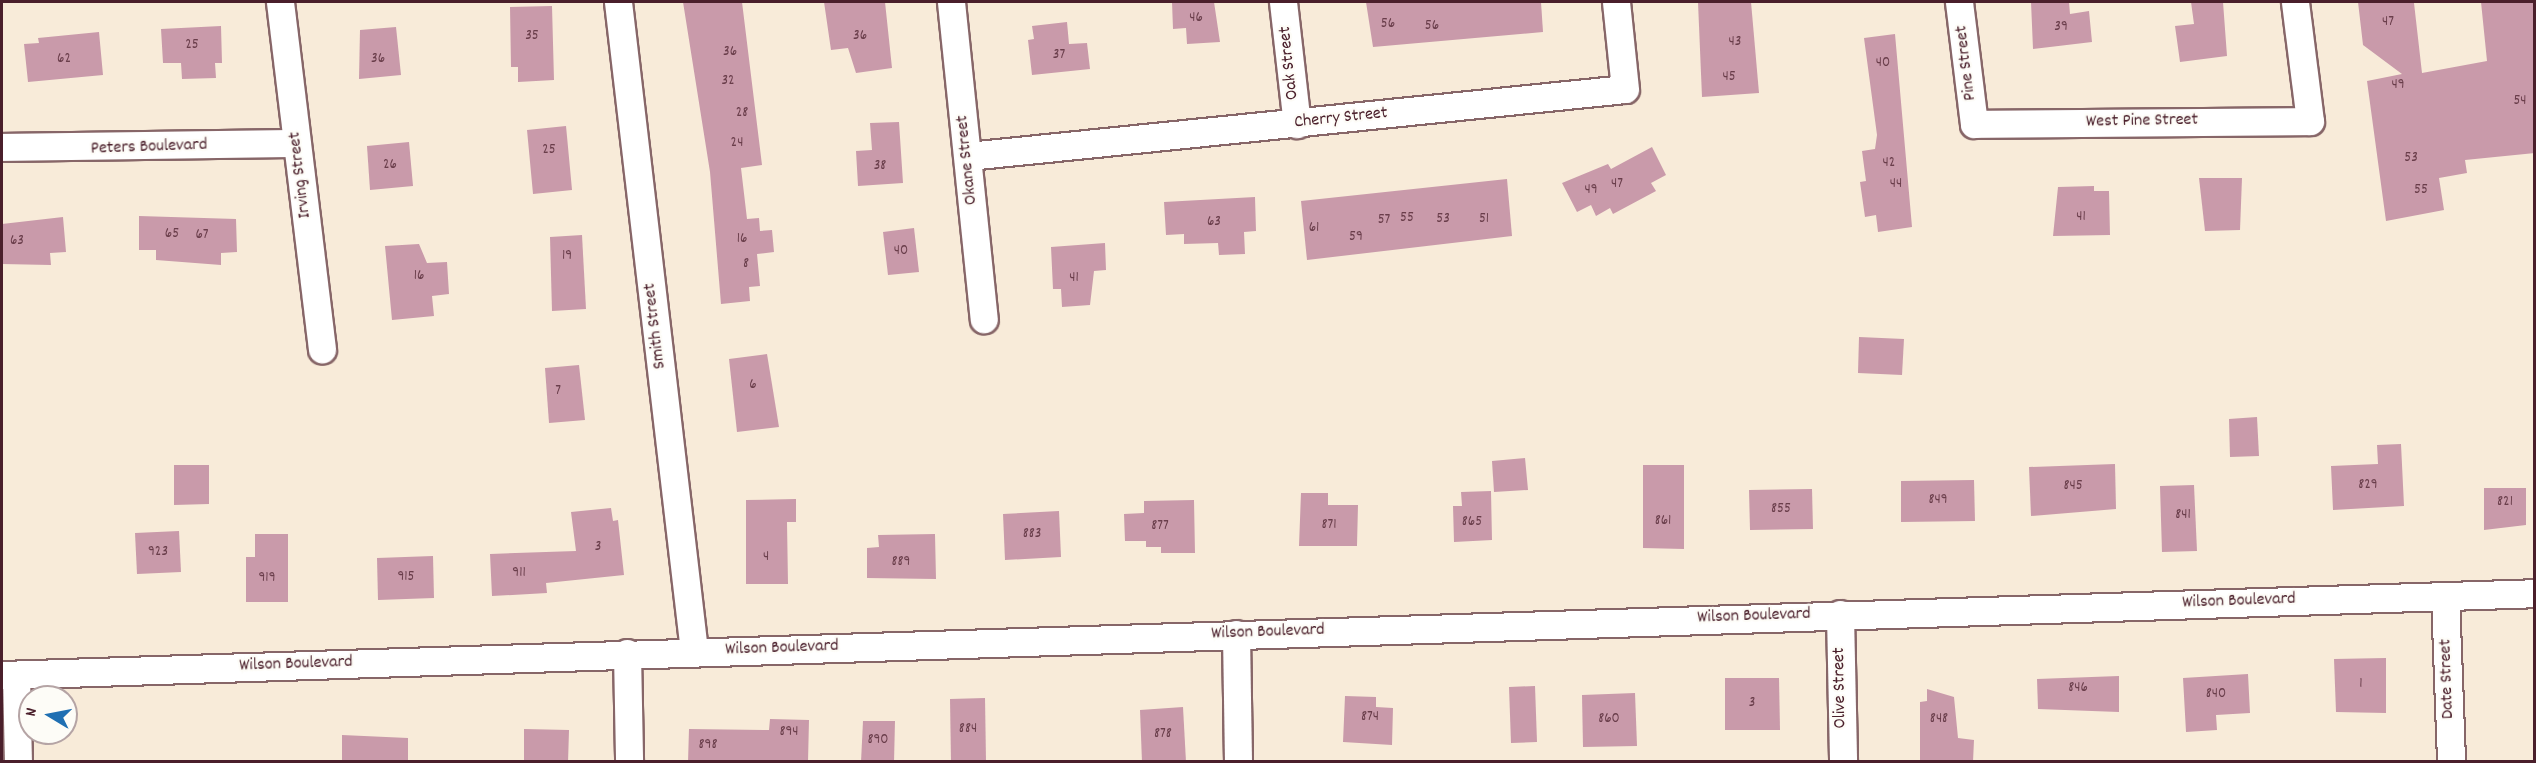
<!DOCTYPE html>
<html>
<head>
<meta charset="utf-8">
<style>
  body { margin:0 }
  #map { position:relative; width:2536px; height:763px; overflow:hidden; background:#f8ebd9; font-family:Dekko,sans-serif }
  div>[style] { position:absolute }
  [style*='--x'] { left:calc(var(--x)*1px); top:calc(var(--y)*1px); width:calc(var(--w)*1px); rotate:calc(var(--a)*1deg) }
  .building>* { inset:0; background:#c99aaa }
  .roads { filter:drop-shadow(2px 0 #876668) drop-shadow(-2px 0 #876668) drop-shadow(0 2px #876668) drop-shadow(0 -2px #876668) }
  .street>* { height:27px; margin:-13.5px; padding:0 13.5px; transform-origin:13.5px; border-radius:13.5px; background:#fff }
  span { translate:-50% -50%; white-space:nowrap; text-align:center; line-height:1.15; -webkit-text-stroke:4.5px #fdfcf7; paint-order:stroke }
  .number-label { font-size:15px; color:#6a3e4b }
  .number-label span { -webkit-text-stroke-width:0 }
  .street-label { font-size:18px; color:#4a1f2b }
  .frame { position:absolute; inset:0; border:3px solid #4a1f2b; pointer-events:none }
  .north { position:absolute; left:18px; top:685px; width:60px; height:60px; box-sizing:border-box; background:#fdfcf7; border:2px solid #b5a4a5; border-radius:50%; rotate:280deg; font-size:16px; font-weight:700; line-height:24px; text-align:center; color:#4a1f2b }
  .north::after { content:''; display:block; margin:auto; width:21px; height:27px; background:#1f6fb2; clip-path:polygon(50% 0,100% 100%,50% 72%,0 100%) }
</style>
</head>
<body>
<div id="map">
  <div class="building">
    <div style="clip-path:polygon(683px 2px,742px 2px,762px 165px,741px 168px,747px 219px,759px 218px,760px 231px,772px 230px,774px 252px,757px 254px,760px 286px,749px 287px,750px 301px,721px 304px,710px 172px)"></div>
    <div style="clip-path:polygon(824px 2px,885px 2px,892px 68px,856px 73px,848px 48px,831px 50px)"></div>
    <div style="clip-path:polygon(1172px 2px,1214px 2px,1220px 42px,1187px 44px,1186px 28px,1173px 29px)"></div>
    <div style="clip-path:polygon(1366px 2px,1541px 2px,1543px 32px,1373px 47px)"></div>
    <div style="clip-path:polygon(1698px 2px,1751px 2px,1759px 93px,1702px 97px)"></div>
    <div style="clip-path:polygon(2031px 2px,2069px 2px,2070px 14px,2089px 11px,2092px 42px,2033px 49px)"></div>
    <div style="clip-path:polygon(2191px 2px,2223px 2px,2227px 56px,2180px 62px,2175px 26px,2194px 24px)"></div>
    <div style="clip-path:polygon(2358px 2px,2414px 3px,2422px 73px,2487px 61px,2481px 2px,2535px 2px,2535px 153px,2465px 160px,2467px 173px,2439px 178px,2444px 210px,2386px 221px,2367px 81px,2402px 74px,2363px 45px)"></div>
    <div style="clip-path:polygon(552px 6px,554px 80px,518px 82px,518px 67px,511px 67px,510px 7px)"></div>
    <div style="clip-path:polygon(1067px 22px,1069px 44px,1087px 43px,1090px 69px,1032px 75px,1028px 40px,1034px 39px,1032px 26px)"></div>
    <div style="clip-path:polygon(221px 26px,222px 63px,215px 63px,216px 78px,182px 79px,181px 63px,163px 63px,161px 29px)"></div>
    <div style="clip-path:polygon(396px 27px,401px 75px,359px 79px,360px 30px)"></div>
    <div style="clip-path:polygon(99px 32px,103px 75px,28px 82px,24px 44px,39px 43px,38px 38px)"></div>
    <div style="clip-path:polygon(1895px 34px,1912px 227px,1878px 232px,1876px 215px,1865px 217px,1860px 182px,1866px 181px,1862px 151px,1875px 149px,1877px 135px,1864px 38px)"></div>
    <div style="clip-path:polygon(899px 122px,903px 183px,858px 186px,856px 151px,872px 150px,870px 123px)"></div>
    <div style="clip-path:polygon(566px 126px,572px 190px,533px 194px,527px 130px)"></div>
    <div style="clip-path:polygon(409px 142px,413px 186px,370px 190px,367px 146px)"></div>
    <div style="clip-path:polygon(1652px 147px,1666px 175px,1651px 183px,1656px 191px,1613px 214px,1610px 208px,1596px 216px,1591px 205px,1577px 212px,1562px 183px,1608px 164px,1611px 169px)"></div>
    <div style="clip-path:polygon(2199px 178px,2242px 178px,2240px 230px,2205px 231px)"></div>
    <div style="clip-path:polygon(1507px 179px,1512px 236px,1307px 260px,1301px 201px)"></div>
    <div style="clip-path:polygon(2094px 186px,2094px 191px,2109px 191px,2110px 235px,2053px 236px,2058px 187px)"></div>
    <div style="clip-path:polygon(1255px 197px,1256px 231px,1244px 232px,1245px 254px,1219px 255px,1218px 243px,1184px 244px,1184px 234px,1166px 235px,1164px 202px)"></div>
    <div style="clip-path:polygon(139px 216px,236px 219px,237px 252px,221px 253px,221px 265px,156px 260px,156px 250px,139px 250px)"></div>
    <div style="clip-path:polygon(63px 217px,66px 252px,50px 253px,51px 265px,2px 264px,2px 224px)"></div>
    <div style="clip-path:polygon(914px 228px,919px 272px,888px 275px,883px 232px)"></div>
    <div style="clip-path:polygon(582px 235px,586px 309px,552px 311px,550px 237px)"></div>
    <div style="clip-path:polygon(1105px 243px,1106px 270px,1094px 271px,1090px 305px,1062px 307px,1061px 289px,1053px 289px,1051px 247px)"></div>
    <div style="clip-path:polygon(419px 244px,427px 263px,447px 262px,449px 294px,432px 296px,434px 316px,392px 320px,385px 246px)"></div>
    <div style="clip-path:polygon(1859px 337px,1904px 339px,1902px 375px,1858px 373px)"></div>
    <div style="clip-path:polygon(767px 354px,779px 427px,737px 432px,729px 359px)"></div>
    <div style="clip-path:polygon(579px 365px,585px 420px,549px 423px,545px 368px)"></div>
    <div style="clip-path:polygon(2257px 417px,2259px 456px,2230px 457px,2229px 419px)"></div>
    <div style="clip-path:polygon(2401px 444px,2404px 506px,2333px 510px,2331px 466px,2378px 464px,2377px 445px)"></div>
    <div style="clip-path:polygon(1525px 458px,1528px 490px,1494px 492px,1492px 461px)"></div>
    <div style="clip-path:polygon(2115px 464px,2116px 509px,2031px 516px,2029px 467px)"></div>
    <div style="clip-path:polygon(174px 465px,209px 465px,209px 504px,174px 505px)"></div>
    <div style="clip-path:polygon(1643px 465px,1684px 465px,1684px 549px,1643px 548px)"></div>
    <div style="clip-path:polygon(1974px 480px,1975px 521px,1901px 522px,1901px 481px)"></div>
    <div style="clip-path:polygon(2194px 485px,2197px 551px,2162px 552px,2160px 486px)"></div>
    <div style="clip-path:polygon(2484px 488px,2526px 488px,2526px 525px,2484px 530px)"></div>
    <div style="clip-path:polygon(1812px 489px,1813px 529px,1750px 530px,1749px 490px)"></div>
    <div style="clip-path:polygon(1491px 491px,1492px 540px,1454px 542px,1453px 506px,1462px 506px,1461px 492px)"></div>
    <div style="clip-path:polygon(1301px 493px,1328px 493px,1328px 505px,1358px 505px,1357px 546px,1299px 546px)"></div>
    <div style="clip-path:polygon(796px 499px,796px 522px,787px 522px,788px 584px,746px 584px,746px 500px)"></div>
    <div style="clip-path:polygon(1194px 500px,1195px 553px,1161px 553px,1161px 547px,1146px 547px,1146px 541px,1125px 541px,1124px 514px,1144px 513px,1144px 501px)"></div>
    <div style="clip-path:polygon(611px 508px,613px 521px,618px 520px,624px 575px,546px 583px,547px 593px,492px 596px,490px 554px,576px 551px,571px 512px)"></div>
    <div style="clip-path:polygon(1059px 511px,1061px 557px,1005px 560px,1003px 514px)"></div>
    <div style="clip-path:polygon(179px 531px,181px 572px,137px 574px,135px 533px)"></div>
    <div style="clip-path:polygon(255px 534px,288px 534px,288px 602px,246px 602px,246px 557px,255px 557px)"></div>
    <div style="clip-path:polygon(935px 534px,936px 579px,867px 578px,867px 548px,879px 547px,878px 535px)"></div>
    <div style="clip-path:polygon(433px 556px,434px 598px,378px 600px,377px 558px)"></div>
    <div style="clip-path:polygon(2386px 658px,2386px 713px,2336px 712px,2334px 659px)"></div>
    <div style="clip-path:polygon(2248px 674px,2250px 713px,2216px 715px,2217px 730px,2186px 732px,2183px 678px)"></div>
    <div style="clip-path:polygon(2119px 676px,2119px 712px,2038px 709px,2037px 679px)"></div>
    <div style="clip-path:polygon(1725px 678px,1779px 678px,1780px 730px,1725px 730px)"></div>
    <div style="clip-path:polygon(1535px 686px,1537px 742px,1511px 743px,1509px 687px)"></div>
    <div style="clip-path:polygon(1927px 689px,1954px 697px,1958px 738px,1974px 740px,1973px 762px,1920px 762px,1920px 702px,1927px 701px)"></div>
    <div style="clip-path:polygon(1635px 693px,1637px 746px,1583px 747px,1582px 695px)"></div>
    <div style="clip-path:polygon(1345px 696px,1376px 697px,1376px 707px,1393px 708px,1392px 745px,1343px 742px)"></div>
    <div style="clip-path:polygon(985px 698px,986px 762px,951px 762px,950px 699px)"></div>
    <div style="clip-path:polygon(1183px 707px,1186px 762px,1142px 762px,1140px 710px)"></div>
    <div style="clip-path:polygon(770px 719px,809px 720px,808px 762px,688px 762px,689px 729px,769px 730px)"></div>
    <div style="clip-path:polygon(863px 721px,895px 721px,894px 762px,861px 762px)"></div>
    <div style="clip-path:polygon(524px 729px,569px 730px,568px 762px,524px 762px)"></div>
    <div style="clip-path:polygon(342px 735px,408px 738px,408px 762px,342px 762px)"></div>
  </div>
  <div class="roads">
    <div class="street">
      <div style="--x:280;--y:2;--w:350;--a:83.1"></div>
      <div style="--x:618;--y:2;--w:653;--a:83.32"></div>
      <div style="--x:951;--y:2;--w:319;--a:84.1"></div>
      <div style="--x:1283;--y:2;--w:123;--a:83.5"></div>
      <div style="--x:1959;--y:2;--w:123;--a:83"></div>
      <div style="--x:1974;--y:124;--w:336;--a:-0.5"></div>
      <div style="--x:2310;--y:121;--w:120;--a:-97.2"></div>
      <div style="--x:2;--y:147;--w:294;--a:-0.8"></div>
      <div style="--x:968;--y:156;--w:660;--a:-5.82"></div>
      <div style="--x:1625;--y:89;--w:87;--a:-95.9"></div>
      <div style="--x:2445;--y:596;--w:166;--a:87.9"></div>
      <div style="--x:1840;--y:614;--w:148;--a:88.8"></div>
      <div style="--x:1236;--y:634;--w:128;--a:89.1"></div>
      <div style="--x:627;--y:653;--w:109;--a:88.9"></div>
      <div style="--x:2;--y:675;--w:2533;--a:-1.85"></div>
      <div style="--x:16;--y:675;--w:87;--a:88.7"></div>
    </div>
  </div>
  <div class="number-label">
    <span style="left:1196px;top:19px">46</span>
    <span style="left:2388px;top:23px">47</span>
    <span style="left:1388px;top:25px">56</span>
    <span style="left:1432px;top:27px">56</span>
    <span style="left:2061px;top:28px">39</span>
    <span style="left:532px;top:37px">35</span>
    <span style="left:860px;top:37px">36</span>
    <span style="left:1735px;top:43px">43</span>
    <span style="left:192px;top:46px">25</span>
    <span style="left:730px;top:53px">36</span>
    <span style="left:1059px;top:56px">37</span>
    <span style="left:64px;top:60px">62</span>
    <span style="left:378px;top:60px">36</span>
    <span style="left:1883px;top:64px">40</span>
    <span style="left:1729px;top:78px">45</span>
    <span style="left:728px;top:82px">32</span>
    <span style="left:2398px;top:86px">49</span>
    <span style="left:2520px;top:102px">54</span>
    <span style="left:742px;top:114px">28</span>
    <span style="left:737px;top:144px">24</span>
    <span style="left:549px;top:151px">25</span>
    <span style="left:2411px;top:159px">53</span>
    <span style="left:1889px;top:164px">42</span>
    <span style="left:390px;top:166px">26</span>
    <span style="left:880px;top:167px">38</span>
    <span style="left:1617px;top:185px">47</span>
    <span style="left:1896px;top:185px">44</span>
    <span style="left:1591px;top:191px">49</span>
    <span style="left:2421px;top:191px">55</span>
    <span style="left:2081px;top:218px">41</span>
    <span style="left:1407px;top:219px">55</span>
    <span style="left:1443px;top:220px">53</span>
    <span style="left:1484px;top:220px">51</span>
    <span style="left:1384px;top:221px">57</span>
    <span style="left:1214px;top:223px">63</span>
    <span style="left:1314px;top:229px">61</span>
    <span style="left:172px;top:235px">65</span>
    <span style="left:202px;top:236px">67</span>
    <span style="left:1356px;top:238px">59</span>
    <span style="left:742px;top:240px">16</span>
    <span style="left:17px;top:242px">63</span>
    <span style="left:901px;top:252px">40</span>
    <span style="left:567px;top:257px">19</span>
    <span style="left:746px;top:265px">8</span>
    <span style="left:419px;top:277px">16</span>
    <span style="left:1074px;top:279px">41</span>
    <span style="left:753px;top:386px">6</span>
    <span style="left:558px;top:392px">7</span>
    <span style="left:2368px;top:486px">829</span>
    <span style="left:2073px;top:487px">845</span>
    <span style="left:1938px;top:501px">849</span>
    <span style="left:2505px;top:503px">821</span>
    <span style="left:1781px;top:510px">855</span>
    <span style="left:2183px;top:516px">841</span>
    <span style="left:1663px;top:522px">861</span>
    <span style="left:1472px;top:523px">865</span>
    <span style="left:1329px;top:526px">871</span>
    <span style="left:1160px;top:527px">877</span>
    <span style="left:1032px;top:535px">883</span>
    <span style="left:598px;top:548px">3</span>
    <span style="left:158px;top:553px">923</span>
    <span style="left:766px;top:558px">4</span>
    <span style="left:901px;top:563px">889</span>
    <span style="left:519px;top:574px">911</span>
    <span style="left:406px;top:578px">915</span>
    <span style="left:267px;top:579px">919</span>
    <span style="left:2361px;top:685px">1</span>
    <span style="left:2078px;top:689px">846</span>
    <span style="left:2216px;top:695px">840</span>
    <span style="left:1752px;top:704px">3</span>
    <span style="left:1370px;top:718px">874</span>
    <span style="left:1609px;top:720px">860</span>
    <span style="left:1939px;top:720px">848</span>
    <span style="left:968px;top:730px">884</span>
    <span style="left:789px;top:733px">894</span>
    <span style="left:1163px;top:735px">878</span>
    <span style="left:878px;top:741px">890</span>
    <span style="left:708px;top:746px">898</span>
  </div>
  <div class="street-label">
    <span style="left:1290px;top:63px;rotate:-96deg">Oak Street</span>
    <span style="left:1967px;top:63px;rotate:-97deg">Pine Street</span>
    <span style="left:1341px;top:119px;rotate:-6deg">Cherry Street</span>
    <span style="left:2142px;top:122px;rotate:-1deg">West Pine Street</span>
    <span style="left:149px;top:148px;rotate:-2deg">Peters Boulevard</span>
    <span style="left:968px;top:160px;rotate:-96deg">Okane Street</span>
    <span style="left:301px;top:175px;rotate:-97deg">Irving Street</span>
    <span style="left:656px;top:326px;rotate:-97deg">Smith Street</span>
    <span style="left:2239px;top:602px;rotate:-2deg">Wilson Boulevard</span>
    <span style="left:1754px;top:617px;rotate:-2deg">Wilson Boulevard</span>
    <span style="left:1268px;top:633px;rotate:-2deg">Wilson Boulevard</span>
    <span style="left:782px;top:649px;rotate:-2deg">Wilson Boulevard</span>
    <span style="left:296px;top:665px;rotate:-2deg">Wilson Boulevard</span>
    <span style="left:2448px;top:679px;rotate:-92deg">Date Street</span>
    <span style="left:1841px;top:688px;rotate:-91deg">Olive Street</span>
  </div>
  <div class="frame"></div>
  <div class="north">N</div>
</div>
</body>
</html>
